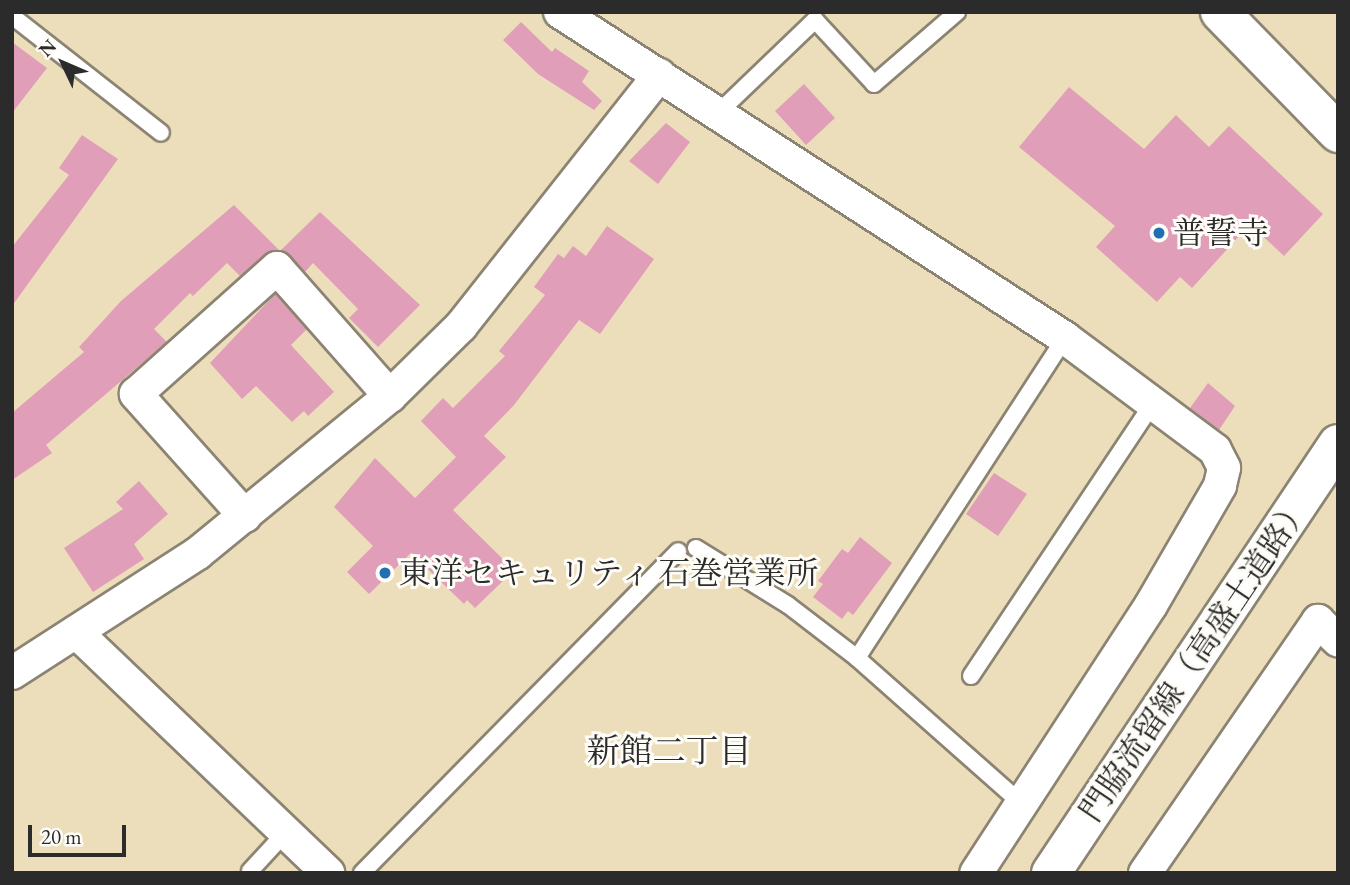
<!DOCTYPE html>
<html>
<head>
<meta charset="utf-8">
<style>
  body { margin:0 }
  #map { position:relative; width:1350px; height:885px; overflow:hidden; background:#eddebb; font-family:"EB Garamond","Noto Serif JP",serif }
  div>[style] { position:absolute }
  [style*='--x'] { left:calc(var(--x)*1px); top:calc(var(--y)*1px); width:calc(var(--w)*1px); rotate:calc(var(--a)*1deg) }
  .building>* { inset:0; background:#e09eb8 }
  .roads { filter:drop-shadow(2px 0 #8c8473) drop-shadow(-2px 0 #8c8473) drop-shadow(0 2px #8c8473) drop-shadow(0 -2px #8c8473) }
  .service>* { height:16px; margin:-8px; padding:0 8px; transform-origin:8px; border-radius:8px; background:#fff }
  .minor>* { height:32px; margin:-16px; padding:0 16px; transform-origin:16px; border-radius:16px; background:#fff }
  .tertiary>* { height:38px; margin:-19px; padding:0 19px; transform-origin:19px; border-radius:19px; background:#fff }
  .secondary>* { height:38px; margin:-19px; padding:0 19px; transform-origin:19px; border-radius:19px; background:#fff }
  .dots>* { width:19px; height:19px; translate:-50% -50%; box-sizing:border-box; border:4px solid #fdfcf7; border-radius:50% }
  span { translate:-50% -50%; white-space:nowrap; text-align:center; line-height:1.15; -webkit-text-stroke:6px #fdfcf7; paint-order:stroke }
  .poi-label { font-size:32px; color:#2b2b2b }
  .left { translate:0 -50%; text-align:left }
  .street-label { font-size:32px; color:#2b2b2b }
  .neighbourhood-label { font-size:33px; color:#2b2b2b }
  .frame { position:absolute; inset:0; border:14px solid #2b2b2b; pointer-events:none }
  .north { position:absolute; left:28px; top:28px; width:70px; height:70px; -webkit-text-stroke:5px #fdfcf7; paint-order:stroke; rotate:314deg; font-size:19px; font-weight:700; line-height:28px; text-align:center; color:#2b2b2b }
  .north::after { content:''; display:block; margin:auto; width:24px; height:32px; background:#2b2b2b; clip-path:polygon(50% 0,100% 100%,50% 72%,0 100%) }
  .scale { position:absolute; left:28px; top:825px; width:98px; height:32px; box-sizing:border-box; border:4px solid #2b2b2b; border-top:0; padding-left:9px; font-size:21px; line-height:24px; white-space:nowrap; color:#2b2b2b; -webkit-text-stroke:5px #fdfcf7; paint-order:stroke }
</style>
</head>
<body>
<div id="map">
  <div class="building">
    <div style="clip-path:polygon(521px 22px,552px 52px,555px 48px,589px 71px,582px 82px,602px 101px,594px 110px,538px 74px,503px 40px)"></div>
    <div style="clip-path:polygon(12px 42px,47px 68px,12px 113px)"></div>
    <div style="clip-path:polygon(804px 84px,835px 118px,806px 145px,775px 111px)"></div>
    <div style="clip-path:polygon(1069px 87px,1144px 149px,1176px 115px,1209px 147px,1229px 126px,1323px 214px,1284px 256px,1250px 224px,1192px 288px,1180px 277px,1157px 302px,1096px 247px,1115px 226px,1019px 147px)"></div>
    <div style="clip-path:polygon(666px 123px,690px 142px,658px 184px,629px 161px)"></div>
    <div style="clip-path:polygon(82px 135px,118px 159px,12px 306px,12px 247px,69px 175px,59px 168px)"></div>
    <div style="clip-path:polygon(234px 205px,279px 250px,265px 254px,240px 276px,227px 263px,193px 296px,190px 293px,154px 329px,167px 342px,46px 445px,52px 453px,12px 480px,12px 413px,84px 352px,79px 347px,121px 301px)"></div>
    <div style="clip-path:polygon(320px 212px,420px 305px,378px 347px,349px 318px,358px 309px,313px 263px,305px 272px,281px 250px)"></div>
    <div style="clip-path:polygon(607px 226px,654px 259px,600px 334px,579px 320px,514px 405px,484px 436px,506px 457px,453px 510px,514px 570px,475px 608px,467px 600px,464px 604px,411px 553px,369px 594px,347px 572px,373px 546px,334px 507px,375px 458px,415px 498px,456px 457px,421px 421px,443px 398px,453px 408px,505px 356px,499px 351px,545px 295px,534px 287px,558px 254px,564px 258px,573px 246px,586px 256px)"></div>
    <div style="clip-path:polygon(275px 294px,307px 329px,291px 345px,334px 392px,308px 416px,304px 411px,292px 422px,256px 386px,242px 399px,210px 363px)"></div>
    <div style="clip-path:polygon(1208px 383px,1235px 406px,1219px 430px,1190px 408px)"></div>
    <div style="clip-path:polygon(994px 473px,1027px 494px,998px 536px,966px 514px)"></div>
    <div style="clip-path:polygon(139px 481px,168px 514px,134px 544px,144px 559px,93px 592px,64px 548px,123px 509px,116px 502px)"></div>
    <div style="clip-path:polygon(860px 537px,892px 563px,853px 615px,848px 611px,842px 619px,813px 597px,823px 584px,818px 581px,842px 549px,848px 553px)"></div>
  </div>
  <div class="roads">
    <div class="service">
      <div style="--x:12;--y:16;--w:189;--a:38.1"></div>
      <div style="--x:717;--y:114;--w:136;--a:-43.8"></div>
      <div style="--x:815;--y:20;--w:87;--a:47.3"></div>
      <div style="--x:874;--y:84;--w:110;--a:-40.9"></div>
      <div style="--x:696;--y:548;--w:108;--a:31.8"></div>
      <div style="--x:788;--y:605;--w:87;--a:37.5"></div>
      <div style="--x:857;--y:658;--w:220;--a:41.5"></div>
      <div style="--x:857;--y:658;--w:382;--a:-57"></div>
      <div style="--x:971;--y:676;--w:329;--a:-56.3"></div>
      <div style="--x:250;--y:871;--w:53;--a:-47.3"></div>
      <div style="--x:362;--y:873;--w:451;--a:-45.5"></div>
    </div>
    <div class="minor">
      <div style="--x:560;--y:12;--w:601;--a:32.84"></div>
      <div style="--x:1065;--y:338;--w:187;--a:36.7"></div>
      <div style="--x:1215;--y:450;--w:20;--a:63"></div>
      <div style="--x:1224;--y:468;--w:18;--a:103"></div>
      <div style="--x:1220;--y:486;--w:138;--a:120.1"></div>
      <div style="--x:1151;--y:605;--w:320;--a:123.1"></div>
      <div style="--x:245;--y:516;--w:164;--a:-131.8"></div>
      <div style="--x:136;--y:394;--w:189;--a:-41.8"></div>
      <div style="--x:277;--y:268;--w:171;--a:48.6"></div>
      <div style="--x:76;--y:632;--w:349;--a:43.7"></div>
      <div style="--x:12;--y:673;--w:221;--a:-32.8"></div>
      <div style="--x:198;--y:553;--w:248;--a:-39.3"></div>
      <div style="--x:390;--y:396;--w:100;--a:-44.6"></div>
      <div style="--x:461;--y:326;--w:320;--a:-51.7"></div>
      <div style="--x:1145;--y:873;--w:306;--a:-55.5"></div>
      <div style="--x:1318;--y:621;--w:28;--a:44"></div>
    </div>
    <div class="tertiary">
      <div style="--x:1220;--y:12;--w:169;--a:45.7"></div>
    </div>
    <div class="secondary">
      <div style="--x:1051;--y:873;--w:516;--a:-56.22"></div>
    </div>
  </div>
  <div class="dots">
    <div style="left:1159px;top:233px;background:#1f6fb2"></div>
    <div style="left:385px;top:573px;background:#1f6fb2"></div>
  </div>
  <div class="poi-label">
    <span class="left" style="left:1173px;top:233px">普誓寺</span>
    <span class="left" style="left:399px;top:573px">東洋セキュリティ 石巻営業所</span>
  </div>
  <div class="street-label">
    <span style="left:1195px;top:659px;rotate:-56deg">門脇流留線（高盛土道路）</span>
  </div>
  <div class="neighbourhood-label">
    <span style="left:669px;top:751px">新館二丁目</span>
  </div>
  <div class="frame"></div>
  <div class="north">N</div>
  <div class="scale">20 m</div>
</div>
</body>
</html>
